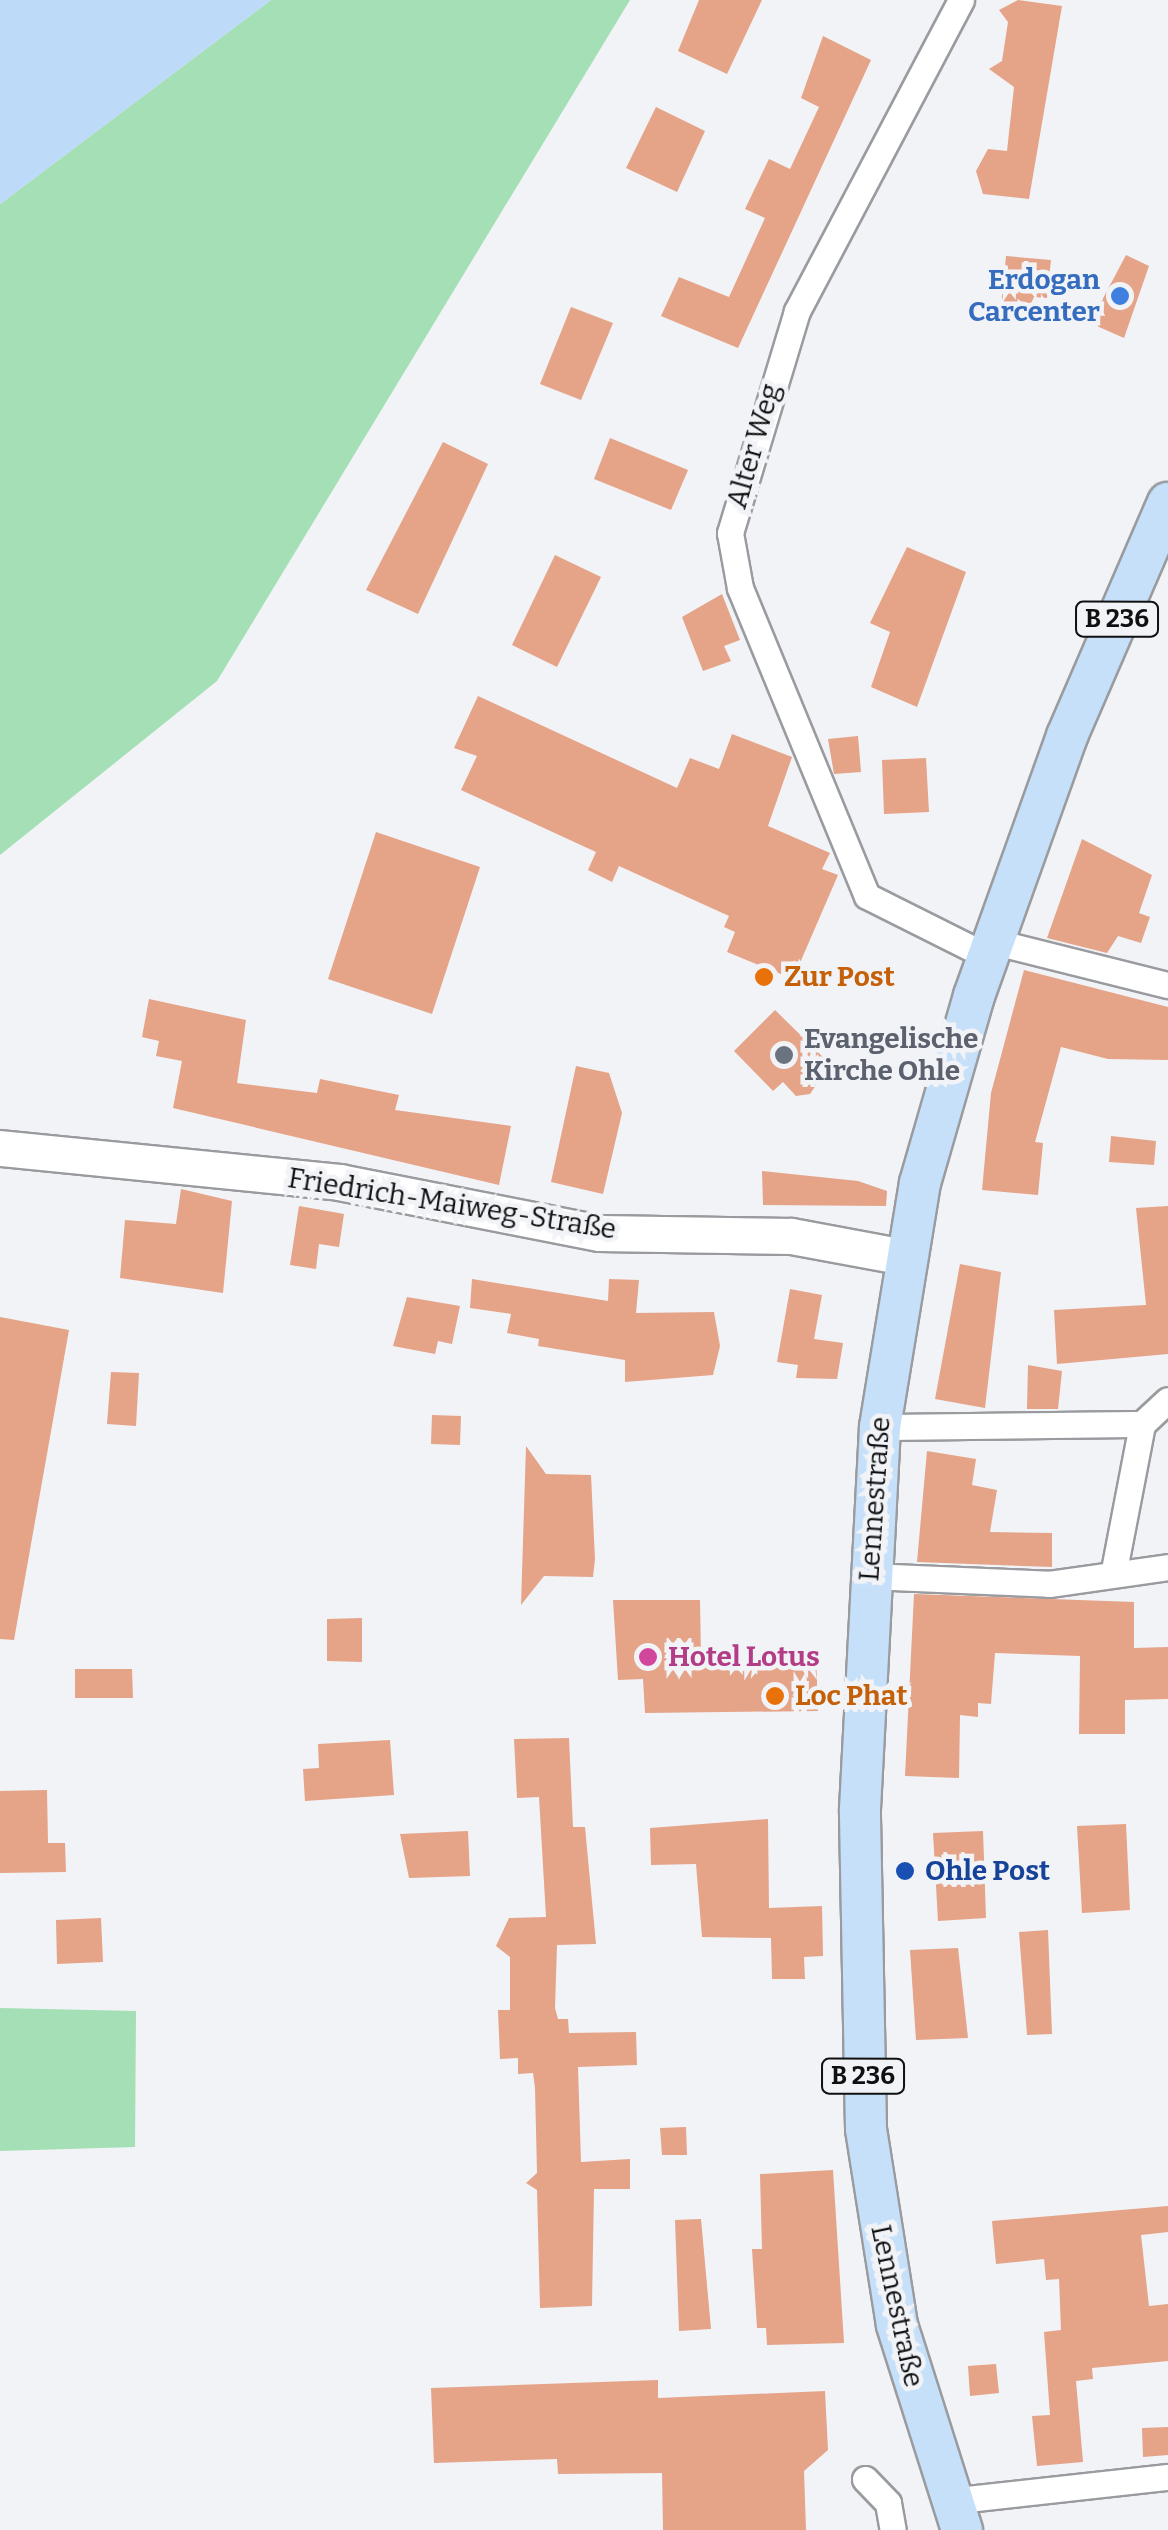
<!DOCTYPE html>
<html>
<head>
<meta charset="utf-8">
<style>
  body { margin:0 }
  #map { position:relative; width:1168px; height:2530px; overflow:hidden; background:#f1f3f7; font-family:Bitter,serif }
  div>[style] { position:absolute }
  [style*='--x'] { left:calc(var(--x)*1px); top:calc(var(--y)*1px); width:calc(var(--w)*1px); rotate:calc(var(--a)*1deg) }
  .green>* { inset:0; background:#a4dfb6 }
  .water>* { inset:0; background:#bedaf9 }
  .building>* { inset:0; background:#e5a388 }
  .roads { filter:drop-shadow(2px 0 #999b9f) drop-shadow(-2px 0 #999b9f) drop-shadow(0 2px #999b9f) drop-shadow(0 -2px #999b9f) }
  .street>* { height:25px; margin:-12.5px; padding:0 12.5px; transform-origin:12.5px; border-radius:12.5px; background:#fff }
  .secondary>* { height:35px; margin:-17.5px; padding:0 17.5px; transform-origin:17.5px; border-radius:17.5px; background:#fff }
  .primary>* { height:40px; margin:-20px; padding:0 20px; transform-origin:20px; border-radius:20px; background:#c6e0fa }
  .dots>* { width:28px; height:28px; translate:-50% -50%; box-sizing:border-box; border:5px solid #f1f3f7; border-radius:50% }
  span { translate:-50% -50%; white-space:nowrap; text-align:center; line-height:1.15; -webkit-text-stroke:9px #f1f3f7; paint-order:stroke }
  .shield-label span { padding:2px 8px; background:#f1f3f7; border:2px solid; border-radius:8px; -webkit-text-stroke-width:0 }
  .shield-label { font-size:25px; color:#0f1011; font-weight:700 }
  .shop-label { font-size:28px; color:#366cbe; font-weight:700 }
  .right { translate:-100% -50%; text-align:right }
  .street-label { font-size:28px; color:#0f1011 }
  .food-label { font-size:28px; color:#c56008; font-weight:700 }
  .left { translate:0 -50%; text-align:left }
  .worship-label { font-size:28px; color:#5b616d; font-weight:700 }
  .hotel-label { font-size:28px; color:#b23c85; font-weight:700 }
  .transit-label { font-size:28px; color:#164399; font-weight:700 }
</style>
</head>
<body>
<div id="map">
  <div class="green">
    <div style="clip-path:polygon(271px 0,630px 0,217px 681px,0 855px,0 204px)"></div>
    <div style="clip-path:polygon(0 2008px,136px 2011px,135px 2147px,0 2151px)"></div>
  </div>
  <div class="water">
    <div style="clip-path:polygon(0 0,271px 0,0 204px)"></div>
  </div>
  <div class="building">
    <div style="clip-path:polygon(699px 0,762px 0,727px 74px,678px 51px)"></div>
    <div style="clip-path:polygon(1018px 0,1062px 6px,1029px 199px,983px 194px,976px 171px,988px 149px,1007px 151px,1014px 87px,989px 69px,1002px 61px,1008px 22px,999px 10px)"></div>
    <div style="clip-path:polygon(823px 36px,871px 60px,738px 348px,661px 316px,679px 277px,729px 297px,765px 218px,745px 209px,769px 159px,790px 169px,819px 107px,801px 98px)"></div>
    <div style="clip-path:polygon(656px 107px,705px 131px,677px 192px,626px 168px)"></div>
    <div style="clip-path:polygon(1126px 255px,1149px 266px,1124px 338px,1090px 323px)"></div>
    <div style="clip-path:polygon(1006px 256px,1051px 260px,1047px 298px,1034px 297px,1021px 325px,1000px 315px)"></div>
    <div style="clip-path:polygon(571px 307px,613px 323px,581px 400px,540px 384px)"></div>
    <div style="clip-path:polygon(610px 438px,688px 470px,671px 510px,594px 479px)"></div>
    <div style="clip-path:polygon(443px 442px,488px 464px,418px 614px,366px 590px)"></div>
    <div style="clip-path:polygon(907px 547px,966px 572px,917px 707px,871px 687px,890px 632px,870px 623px)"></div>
    <div style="clip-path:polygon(555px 555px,601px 577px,557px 667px,512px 645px)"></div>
    <div style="clip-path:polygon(722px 594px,740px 640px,724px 646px,731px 661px,703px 671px,682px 617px)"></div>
    <div style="clip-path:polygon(478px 696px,677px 788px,690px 758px,719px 769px,732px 734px,792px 757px,768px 826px,830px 853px,822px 869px,838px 875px,793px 979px,727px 952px,735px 932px,724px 927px,729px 916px,619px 866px,612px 882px,588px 870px,596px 852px,461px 790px,477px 756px,454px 748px)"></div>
    <div style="clip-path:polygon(858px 736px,861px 772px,834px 774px,828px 739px)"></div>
    <div style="clip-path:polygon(926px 758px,929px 812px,884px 814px,882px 760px)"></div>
    <div style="clip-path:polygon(376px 832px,480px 867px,432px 1014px,328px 979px)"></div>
    <div style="clip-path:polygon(1082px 839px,1152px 875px,1139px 913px,1150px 917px,1141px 943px,1118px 936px,1107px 953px,1047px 938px)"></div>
    <div style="clip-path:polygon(1024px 970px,1168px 1007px,1168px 1060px,1108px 1059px,1061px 1047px,1035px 1142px,1043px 1143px,1038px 1195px,982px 1190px,991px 1093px)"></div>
    <div style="clip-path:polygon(149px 999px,246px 1020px,237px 1083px,317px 1093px,320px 1079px,399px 1095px,395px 1110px,511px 1126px,499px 1185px,173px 1108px,182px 1061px,156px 1056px,159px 1041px,142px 1037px)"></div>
    <div style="clip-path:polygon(775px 1010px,830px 1064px,810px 1094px,796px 1096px,783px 1082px,773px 1091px,734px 1051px)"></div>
    <div style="clip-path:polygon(576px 1066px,609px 1073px,622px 1113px,603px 1194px,551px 1182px)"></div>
    <div style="clip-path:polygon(1111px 1136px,1156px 1141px,1154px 1165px,1109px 1162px)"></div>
    <div style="clip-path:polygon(762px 1171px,858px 1181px,887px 1191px,886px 1206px,763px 1205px)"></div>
    <div style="clip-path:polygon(181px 1189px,232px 1201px,223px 1293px,120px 1278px,125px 1220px,176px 1224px)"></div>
    <div style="clip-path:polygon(299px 1206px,344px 1214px,339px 1247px,319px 1244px,316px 1269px,290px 1265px)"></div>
    <div style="clip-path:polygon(1168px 1206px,1168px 1354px,1057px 1364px,1054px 1310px,1146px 1305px,1136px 1208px)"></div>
    <div style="clip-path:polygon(960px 1264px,1001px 1272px,985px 1408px,935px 1399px)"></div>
    <div style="clip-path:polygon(472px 1279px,608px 1301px,609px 1279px,639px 1280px,636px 1313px,714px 1312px,720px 1346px,713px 1375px,625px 1382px,625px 1360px,538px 1346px,539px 1339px,507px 1333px,511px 1314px,470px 1308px)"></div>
    <div style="clip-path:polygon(790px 1289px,822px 1295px,814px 1339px,843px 1343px,837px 1379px,796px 1378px,798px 1365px,777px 1362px)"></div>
    <div style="clip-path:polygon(407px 1297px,460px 1306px,452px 1344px,438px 1341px,435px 1354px,393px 1346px)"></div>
    <div style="clip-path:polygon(0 1317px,69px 1330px,14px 1640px,0 1639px)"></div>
    <div style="clip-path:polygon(1028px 1365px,1062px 1371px,1058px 1409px,1027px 1409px)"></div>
    <div style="clip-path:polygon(111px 1372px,139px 1373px,136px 1426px,107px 1424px)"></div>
    <div style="clip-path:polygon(432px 1415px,461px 1416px,460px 1445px,431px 1444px)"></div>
    <div style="clip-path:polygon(526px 1446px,546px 1474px,591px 1475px,595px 1559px,593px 1577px,544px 1576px,521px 1605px)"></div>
    <div style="clip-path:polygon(927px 1451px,976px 1459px,972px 1485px,997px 1490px,990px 1532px,1052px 1533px,1052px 1567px,917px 1562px)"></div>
    <div style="clip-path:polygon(914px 1594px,1134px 1602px,1134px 1648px,1168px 1647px,1168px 1699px,1125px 1700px,1125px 1734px,1079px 1734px,1080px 1656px,995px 1653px,991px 1704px,978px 1703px,978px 1717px,960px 1715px,959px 1778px,905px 1776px)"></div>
    <div style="clip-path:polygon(613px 1600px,700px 1600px,701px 1659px,816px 1655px,818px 1711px,645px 1713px,643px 1679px,618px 1680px)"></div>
    <div style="clip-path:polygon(362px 1618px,362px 1662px,327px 1661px,327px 1619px)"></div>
    <div style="clip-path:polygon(75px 1669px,132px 1669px,133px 1698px,75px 1698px)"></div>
    <div style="clip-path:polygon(569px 1738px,573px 1827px,585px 1827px,596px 1944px,557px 1945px,555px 2008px,558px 2019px,568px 2019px,569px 2033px,636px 2032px,637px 2065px,578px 2067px,581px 2162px,630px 2159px,630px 2189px,594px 2189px,592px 2306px,540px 2308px,537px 2190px,526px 2183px,537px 2173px,535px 2088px,533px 2073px,518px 2074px,518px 2058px,500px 2059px,498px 2010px,510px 2010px,510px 1957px,496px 1946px,509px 1918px,546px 1917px,539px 1797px,517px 1798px,514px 1739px)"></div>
    <div style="clip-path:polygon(390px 1740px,394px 1795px,305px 1801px,303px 1769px,319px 1768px,318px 1744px)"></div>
    <div style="clip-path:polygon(47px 1790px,48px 1843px,65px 1843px,66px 1872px,0 1873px,0 1791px)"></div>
    <div style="clip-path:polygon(768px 1819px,769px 1908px,822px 1906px,823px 1956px,804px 1957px,805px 1979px,772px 1979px,771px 1938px,702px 1937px,696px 1864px,651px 1865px,650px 1828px)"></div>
    <div style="clip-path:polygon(1126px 1824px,1130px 1910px,1082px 1913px,1077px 1826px)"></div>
    <div style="clip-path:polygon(468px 1831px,470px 1876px,409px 1878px,400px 1834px)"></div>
    <div style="clip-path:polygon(983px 1831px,986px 1918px,938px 1921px,933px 1833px)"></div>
    <div style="clip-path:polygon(101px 1918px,103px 1962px,57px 1964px,56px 1920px)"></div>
    <div style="clip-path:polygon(1048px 1930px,1052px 2034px,1027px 2035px,1019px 1932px)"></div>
    <div style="clip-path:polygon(958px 1948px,968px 2038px,916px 2040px,910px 1950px)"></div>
    <div style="clip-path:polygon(686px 2127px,687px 2155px,662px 2155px,660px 2128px)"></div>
    <div style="clip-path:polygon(833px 2170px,844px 2343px,767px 2345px,766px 2328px,757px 2328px,752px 2249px,762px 2249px,760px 2174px)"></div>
    <div style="clip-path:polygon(1168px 2206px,1168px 2232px,1141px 2235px,1149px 2306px,1168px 2304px,1168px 2361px,1092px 2368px,1093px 2379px,1076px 2381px,1083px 2462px,1037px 2466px,1032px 2416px,1050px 2415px,1044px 2332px,1061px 2330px,1059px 2279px,1046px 2280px,1044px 2259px,996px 2264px,992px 2221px)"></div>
    <div style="clip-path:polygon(701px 2219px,711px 2329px,679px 2331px,675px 2220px)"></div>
    <div style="clip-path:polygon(996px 2364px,999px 2393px,970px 2396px,968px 2366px)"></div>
    <div style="clip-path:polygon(658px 2380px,658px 2398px,825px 2391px,828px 2450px,804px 2471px,806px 2530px,663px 2530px,662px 2473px,558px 2474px,557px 2459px,434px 2463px,431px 2388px)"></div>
    <div style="clip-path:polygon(1168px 2427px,1168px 2455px,1143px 2457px,1142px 2428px)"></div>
  </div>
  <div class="roads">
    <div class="street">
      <div style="--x:961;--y:0;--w:352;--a:117.8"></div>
      <div style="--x:797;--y:311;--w:232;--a:106.8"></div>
      <div style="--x:730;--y:533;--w:56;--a:79.7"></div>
      <div style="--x:740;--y:588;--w:333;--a:67.6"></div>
      <div style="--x:867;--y:896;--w:134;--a:26.6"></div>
      <div style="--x:991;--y:941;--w:182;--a:14"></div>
      <div style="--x:880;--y:1427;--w:262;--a:-0.7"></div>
      <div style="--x:1114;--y:1570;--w:149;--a:-79.1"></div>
      <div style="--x:1142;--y:1424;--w:35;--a:-43"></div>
      <div style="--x:869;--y:1576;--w:180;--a:2.5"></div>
      <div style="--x:1049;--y:1584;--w:120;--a:-8.1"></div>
      <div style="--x:865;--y:2479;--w:33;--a:46"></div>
      <div style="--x:888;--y:2503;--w:27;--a:80"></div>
      <div style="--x:949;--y:2501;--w:220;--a:-6.3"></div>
    </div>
    <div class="secondary">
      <div style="--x:0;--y:1148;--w:341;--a:5.7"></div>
      <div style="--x:339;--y:1182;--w:265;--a:11.1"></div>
      <div style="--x:599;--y:1233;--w:192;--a:0.9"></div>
      <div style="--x:791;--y:1236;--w:115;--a:10.5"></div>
    </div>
    <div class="primary">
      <div style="--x:962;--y:2530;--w:215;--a:-107.6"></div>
      <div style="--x:897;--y:2325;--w:198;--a:-99"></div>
      <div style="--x:866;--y:2129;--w:320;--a:-91.1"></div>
      <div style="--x:860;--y:1809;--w:383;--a:-87"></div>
      <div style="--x:880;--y:1427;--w:247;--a:-80.7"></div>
      <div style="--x:920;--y:1183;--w:195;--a:-73.9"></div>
      <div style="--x:974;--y:996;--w:276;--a:-70.3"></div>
      <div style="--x:1067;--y:736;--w:254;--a:-66.6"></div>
    </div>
  </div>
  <div class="dots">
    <div style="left:1120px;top:296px;background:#3f7fe0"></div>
    <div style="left:764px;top:977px;background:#e8710a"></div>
    <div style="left:784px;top:1055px;background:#6b7280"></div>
    <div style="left:648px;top:1657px;background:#d1479c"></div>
    <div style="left:775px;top:1696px;background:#e8710a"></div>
    <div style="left:905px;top:1871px;background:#1a4fb4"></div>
  </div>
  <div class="shield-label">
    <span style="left:1117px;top:619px">B 236</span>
    <span style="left:863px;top:2076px">B 236</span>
  </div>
  <div class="shop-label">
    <span class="right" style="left:1100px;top:296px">Erdogan<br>Carcenter</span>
  </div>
  <div class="street-label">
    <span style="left:754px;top:446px;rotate:-74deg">Alter Weg</span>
    <span style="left:452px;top:1204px;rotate:9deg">Friedrich-Maiweg-Straße</span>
    <span style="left:875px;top:1499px;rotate:-86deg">Lennestraße</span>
    <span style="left:897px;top:2306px;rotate:78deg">Lennestraße</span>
  </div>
  <div class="food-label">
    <span class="left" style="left:784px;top:977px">Zur Post</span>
    <span class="left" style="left:795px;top:1696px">Loc Phat</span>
  </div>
  <div class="worship-label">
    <span class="left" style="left:804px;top:1055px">Evangelische<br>Kirche Ohle</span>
  </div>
  <div class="hotel-label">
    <span class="left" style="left:668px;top:1657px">Hotel Lotus</span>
  </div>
  <div class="transit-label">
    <span class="left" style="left:925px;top:1871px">Ohle Post</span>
  </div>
</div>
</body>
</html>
